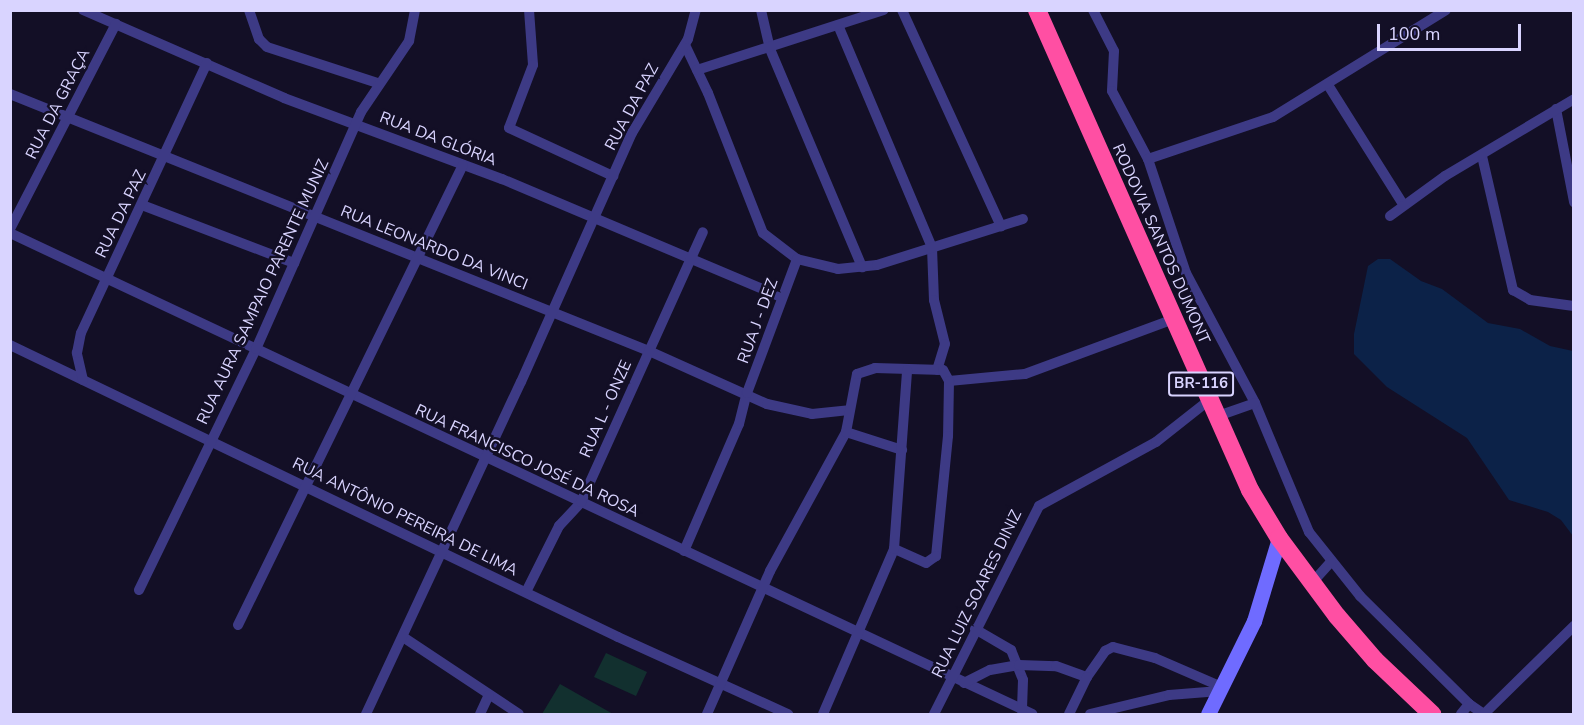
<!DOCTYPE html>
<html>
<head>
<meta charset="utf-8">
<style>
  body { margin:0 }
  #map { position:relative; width:1584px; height:725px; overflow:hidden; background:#130f26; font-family:"Nunito Sans",sans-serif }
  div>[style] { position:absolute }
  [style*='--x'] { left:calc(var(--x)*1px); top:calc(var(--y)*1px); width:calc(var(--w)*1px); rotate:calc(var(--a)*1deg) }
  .green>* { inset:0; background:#12302f }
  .water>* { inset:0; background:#0c2248 }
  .street>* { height:10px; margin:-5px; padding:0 5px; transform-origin:5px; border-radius:5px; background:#3d3a85 }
  .secondary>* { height:15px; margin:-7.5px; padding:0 7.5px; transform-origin:7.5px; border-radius:7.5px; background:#6f6bff }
  .highway>* { height:18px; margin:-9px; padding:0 9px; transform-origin:9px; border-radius:9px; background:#ff4fa3 }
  span { translate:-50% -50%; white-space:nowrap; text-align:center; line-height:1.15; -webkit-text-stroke:5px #130f26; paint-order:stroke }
  .shield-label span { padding:2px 4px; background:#130f26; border:2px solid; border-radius:4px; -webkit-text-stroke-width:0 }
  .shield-label { font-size:15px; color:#d9d4ff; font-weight:700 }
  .street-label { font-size:16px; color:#d9d4ff }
  .frame { position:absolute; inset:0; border:12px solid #d9d4ff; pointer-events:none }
  .scale { position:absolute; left:1377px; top:24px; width:144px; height:27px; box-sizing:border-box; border:3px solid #d9d4ff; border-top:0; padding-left:8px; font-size:18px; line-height:21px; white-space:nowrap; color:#d9d4ff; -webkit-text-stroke:4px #130f26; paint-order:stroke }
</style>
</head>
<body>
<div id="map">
  <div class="green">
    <div style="clip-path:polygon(606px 653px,647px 672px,636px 696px,594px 677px)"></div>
    <div style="clip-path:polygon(560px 684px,613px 714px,542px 714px)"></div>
  </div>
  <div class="water">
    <div style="clip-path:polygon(1378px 259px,1390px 259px,1421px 281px,1442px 289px,1488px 323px,1520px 329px,1550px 346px,1573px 351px,1573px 536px,1561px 520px,1548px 512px,1509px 500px,1467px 438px,1387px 387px,1354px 354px,1354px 334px,1368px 266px)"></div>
  </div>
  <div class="street">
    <div style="--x:83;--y:10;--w:219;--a:23.6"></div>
    <div style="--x:284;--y:98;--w:233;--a:20.4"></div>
    <div style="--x:502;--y:179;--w:304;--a:22.9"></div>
    <div style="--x:249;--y:10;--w:31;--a:71"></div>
    <div style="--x:259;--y:39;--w:11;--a:45"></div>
    <div style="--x:267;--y:47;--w:117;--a:18"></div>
    <div style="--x:529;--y:10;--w:55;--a:85.8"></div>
    <div style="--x:533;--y:65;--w:67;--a:110.9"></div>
    <div style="--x:509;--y:128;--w:115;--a:24.8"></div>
    <div style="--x:761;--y:10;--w:40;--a:77"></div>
    <div style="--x:770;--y:49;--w:237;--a:67.1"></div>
    <div style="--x:902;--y:10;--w:238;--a:65.4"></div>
    <div style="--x:1093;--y:10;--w:46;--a:62.9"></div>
    <div style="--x:1114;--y:51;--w:40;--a:92.9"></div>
    <div style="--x:1112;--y:91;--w:77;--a:62.1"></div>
    <div style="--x:1148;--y:159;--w:120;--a:71.6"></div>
    <div style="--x:1186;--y:273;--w:147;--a:62"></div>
    <div style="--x:1255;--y:403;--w:140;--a:67.3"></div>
    <div style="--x:1309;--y:532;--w:82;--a:51.4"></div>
    <div style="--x:1360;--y:596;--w:153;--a:44.7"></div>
    <div style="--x:1469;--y:704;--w:18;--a:34"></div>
    <div style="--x:838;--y:25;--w:242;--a:67.1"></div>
    <div style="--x:932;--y:248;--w:52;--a:87.8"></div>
    <div style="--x:934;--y:300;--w:45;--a:76"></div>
    <div style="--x:945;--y:344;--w:27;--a:107"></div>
    <div style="--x:685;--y:45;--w:53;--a:64.4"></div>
    <div style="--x:708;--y:93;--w:150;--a:68.6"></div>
    <div style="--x:763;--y:233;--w:43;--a:37.4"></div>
    <div style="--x:797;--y:259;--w:42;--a:13.7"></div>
    <div style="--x:838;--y:269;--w:39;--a:-6"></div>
    <div style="--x:877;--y:265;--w:153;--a:-17.5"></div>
    <div style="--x:697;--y:70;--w:196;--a:-17.8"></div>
    <div style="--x:1328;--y:85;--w:141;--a:57.8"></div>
    <div style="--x:10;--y:94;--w:689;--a:21.91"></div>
    <div style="--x:649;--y:351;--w:129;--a:24.2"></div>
    <div style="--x:767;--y:404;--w:46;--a:12.5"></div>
    <div style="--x:812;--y:414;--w:37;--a:-6"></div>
    <div style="--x:1556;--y:109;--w:95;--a:79"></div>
    <div style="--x:1482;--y:156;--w:138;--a:77"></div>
    <div style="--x:1513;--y:290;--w:20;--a:30"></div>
    <div style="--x:1530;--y:300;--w:44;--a:7.8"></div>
    <div style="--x:1148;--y:159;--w:132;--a:-18.6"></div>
    <div style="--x:1273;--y:117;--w:203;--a:-31.7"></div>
    <div style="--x:142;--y:205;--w:163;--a:20.9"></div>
    <div style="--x:1390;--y:216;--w:68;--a:-36"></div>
    <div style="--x:1445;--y:176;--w:150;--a:-30.8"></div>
    <div style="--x:10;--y:229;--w:231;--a:-62.7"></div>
    <div style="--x:10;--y:233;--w:1130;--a:25.2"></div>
    <div style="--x:10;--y:345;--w:674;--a:25.65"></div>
    <div style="--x:618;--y:637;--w:187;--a:24.4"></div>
    <div style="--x:83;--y:380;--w:28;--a:-103"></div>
    <div style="--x:77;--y:353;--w:20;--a:-79"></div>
    <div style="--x:81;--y:333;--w:298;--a:-65"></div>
    <div style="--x:949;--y:381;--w:76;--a:-5.3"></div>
    <div style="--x:1025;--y:374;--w:159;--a:-20.3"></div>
    <div style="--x:1215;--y:417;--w:42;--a:-19.3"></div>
    <div style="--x:846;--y:432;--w:59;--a:17.8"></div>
    <div style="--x:684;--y:551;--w:138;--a:-66.6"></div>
    <div style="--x:739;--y:424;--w:32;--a:-76"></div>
    <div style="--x:747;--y:393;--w:143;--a:-69.5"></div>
    <div style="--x:1311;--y:584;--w:30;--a:-48"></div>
    <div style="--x:139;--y:590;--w:268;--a:-64.1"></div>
    <div style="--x:256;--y:349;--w:259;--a:-66.1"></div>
    <div style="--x:361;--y:112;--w:86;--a:-55.9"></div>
    <div style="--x:409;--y:41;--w:32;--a:-79"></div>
    <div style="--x:526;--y:592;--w:74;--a:-63.4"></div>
    <div style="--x:559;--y:526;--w:33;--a:-47"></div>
    <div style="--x:581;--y:502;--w:296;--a:-65.7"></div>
    <div style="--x:238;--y:625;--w:512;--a:-63.94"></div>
    <div style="--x:975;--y:629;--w:42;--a:30.3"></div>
    <div style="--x:1011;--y:650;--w:32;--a:68"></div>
    <div style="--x:1023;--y:680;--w:30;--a:92"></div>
    <div style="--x:403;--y:637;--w:139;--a:33.6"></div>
    <div style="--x:964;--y:683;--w:29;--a:-27"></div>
    <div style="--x:990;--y:670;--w:29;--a:-10"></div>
    <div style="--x:1019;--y:665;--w:37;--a:2"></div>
    <div style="--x:1056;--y:666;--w:33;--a:20"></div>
    <div style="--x:1087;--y:677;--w:32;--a:-55"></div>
    <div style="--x:1105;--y:651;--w:9;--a:-27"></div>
    <div style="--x:1113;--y:647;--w:43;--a:14.7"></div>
    <div style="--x:1155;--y:658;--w:73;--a:23.4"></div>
    <div style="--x:366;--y:714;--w:366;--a:-65"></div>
    <div style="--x:521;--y:382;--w:273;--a:-66"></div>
    <div style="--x:632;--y:133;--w:109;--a:-59.2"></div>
    <div style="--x:688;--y:39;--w:30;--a:-75"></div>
    <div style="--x:480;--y:714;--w:21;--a:-65"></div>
    <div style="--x:707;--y:714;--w:156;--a:-66.2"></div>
    <div style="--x:770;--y:571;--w:158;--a:-61.3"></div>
    <div style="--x:846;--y:432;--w:59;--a:-79.3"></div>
    <div style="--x:857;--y:374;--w:19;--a:-18"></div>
    <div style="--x:875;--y:368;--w:68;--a:1.7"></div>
    <div style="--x:943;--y:370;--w:13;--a:61"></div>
    <div style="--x:949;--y:381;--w:55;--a:91"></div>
    <div style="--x:948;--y:436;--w:121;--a:95.7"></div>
    <div style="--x:936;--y:556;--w:12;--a:145"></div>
    <div style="--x:926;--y:563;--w:35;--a:-156"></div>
    <div style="--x:823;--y:714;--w:180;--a:-66.7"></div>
    <div style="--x:894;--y:549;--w:179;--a:-85.8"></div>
    <div style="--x:934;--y:714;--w:233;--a:-63.2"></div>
    <div style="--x:1039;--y:506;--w:133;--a:-28.7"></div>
    <div style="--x:1156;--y:442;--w:66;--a:-38.3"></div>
    <div style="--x:1069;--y:714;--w:41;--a:-64.1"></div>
    <div style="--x:1090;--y:714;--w:81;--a:-13.5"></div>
    <div style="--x:1169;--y:695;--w:51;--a:-4.5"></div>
    <div style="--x:1461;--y:714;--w:13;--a:-51"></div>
    <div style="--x:1484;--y:714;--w:126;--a:-44.4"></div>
  </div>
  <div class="secondary">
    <div style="--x:1208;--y:714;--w:104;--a:-63.7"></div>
    <div style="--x:1254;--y:621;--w:87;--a:-73.2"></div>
  </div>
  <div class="highway">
    <div style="--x:1037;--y:10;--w:525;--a:66.07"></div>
    <div style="--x:1250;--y:490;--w:56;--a:58.9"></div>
    <div style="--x:1279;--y:538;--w:97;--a:53.4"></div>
    <div style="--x:1337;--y:616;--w:58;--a:49.2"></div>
    <div style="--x:1375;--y:660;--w:79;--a:43.5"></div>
  </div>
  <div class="shield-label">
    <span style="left:1201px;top:384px">BR-116</span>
  </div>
  <div class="street-label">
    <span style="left:58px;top:104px;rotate:-63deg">RUA DA GRAÇA</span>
    <span style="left:632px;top:107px;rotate:-62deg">RUA DA PAZ</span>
    <span style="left:438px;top:139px;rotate:21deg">RUA DA GLÓRIA</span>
    <span style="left:121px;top:214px;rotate:-64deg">RUA DA PAZ</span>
    <span style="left:1161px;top:244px;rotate:66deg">RODOVIA SANTOS DUMONT</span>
    <span style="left:434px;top:248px;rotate:22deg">RUA LEONARDO DA VINCI</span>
    <span style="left:263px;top:292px;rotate:-65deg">RUA AURA SAMPAIO PARENTE MUNIZ</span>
    <span style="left:758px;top:321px;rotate:-70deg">RUA J - DEZ</span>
    <span style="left:606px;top:409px;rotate:-66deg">RUA L - ONZE</span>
    <span style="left:527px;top:461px;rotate:25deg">RUA FRANCISCO JOSÉ DA ROSA</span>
    <span style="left:405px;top:517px;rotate:26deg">RUA ANTÔNIO PEREIRA DE LIMA</span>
    <span style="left:977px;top:594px;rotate:-64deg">RUA LUIZ SOARES DINIZ</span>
  </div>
  <div class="frame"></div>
  <div class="scale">100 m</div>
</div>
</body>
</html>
